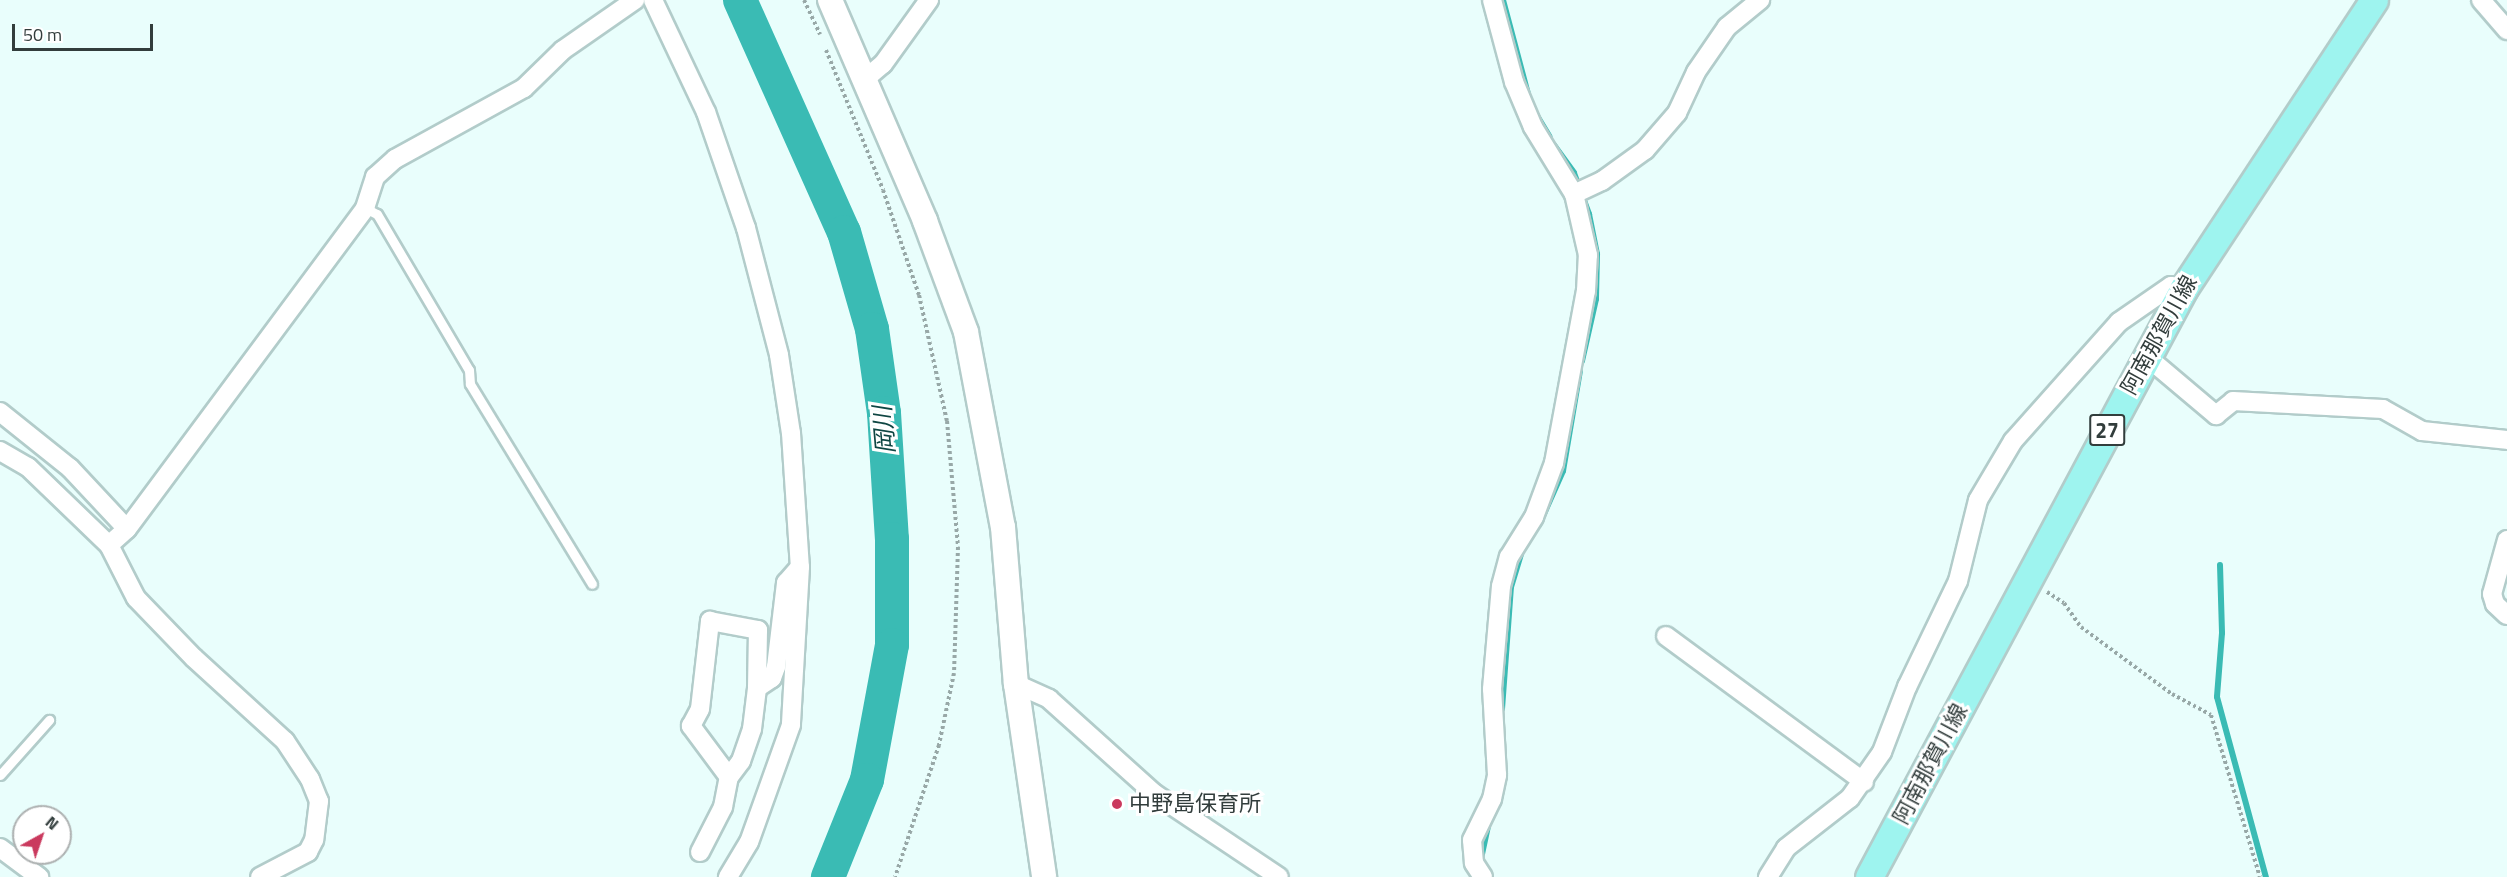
<!DOCTYPE html>
<html>
<head>
<meta charset="utf-8">
<style>
  body { margin:0 }
  #map { position:relative; width:2507px; height:877px; overflow:hidden; background:#e9fefc; font-family:"Titillium Web","Noto Sans JP",sans-serif }
  div>[style] { position:absolute }
  [style*='--x'] { left:calc(var(--x)*1px); top:calc(var(--y)*1px); width:calc(var(--w)*1px); rotate:calc(var(--a)*1deg) }
  .stream>* { height:6px; margin:-3px; padding:0 3px; transform-origin:3px; border-radius:3px; background:#3abbb4 }
  .river>* { height:34px; margin:-17px; padding:0 17px; transform-origin:17px; border-radius:17px; background:#3abbb4 }
  .path>* { height:4px; margin-top:-2px; transform-origin:0; background:repeating-linear-gradient(90deg,#98a8a7 0 3px,transparent 0 6px) }
  .roads { filter:drop-shadow(2px 0 #b2ccca) drop-shadow(-2px 0 #b2ccca) drop-shadow(0 2px #b2ccca) drop-shadow(0 -2px #b2ccca) }
  .lane>* { height:9px; margin:-4.5px; padding:0 4.5px; transform-origin:4.5px; border-radius:4.5px; background:#fff }
  .street>* { height:18px; margin:-9px; padding:0 9px; transform-origin:9px; border-radius:9px; background:#fff }
  .secondary>* { height:24px; margin:-12px; padding:0 12px; transform-origin:12px; border-radius:12px; background:#fff }
  .primary>* { height:27px; margin:-13.5px; padding:0 13.5px; transform-origin:13.5px; border-radius:13.5px; background:#9ef4ef }
  .dots>* { width:16px; height:16px; translate:-50% -50%; box-sizing:border-box; border:3px solid #fff; border-radius:50% }
  span { translate:-50% -50%; white-space:nowrap; text-align:center; line-height:1.15; -webkit-text-stroke:6px #fff; paint-order:stroke }
  .shield-label span { padding:2px 4px; background:#fff; border:2px solid; border-radius:4px; -webkit-text-stroke-width:0 }
  .shield-label { font-size:21px; color:#323d3c; font-weight:700 }
  .street-label { font-size:22px; color:#323d3c }
  .poi-label { font-size:22px; color:#323d3c }
  .left { translate:0 -50%; text-align:left }
  .water-label { font-size:24px; color:#0e4643; font-style:italic }
  .north { position:absolute; left:12px; top:805px; width:60px; height:60px; box-sizing:border-box; background:#fff; border:2px solid #adb1b1; border-radius:50%; rotate:40deg; font-size:16px; font-weight:700; line-height:24px; text-align:center; color:#323d3c }
  .north::after { content:''; display:block; margin:auto; width:21px; height:27px; background:#ca3a5e; clip-path:polygon(50% 0,100% 100%,50% 72%,0 100%) }
  .scale { position:absolute; left:12px; top:24px; width:141px; height:27px; box-sizing:border-box; border:3px solid #323d3c; border-top:0; padding-left:8px; font-size:18px; line-height:21px; white-space:nowrap; color:#323d3c; -webkit-text-stroke:4px #fff; paint-order:stroke }
</style>
</head>
<body>
<div id="map">
  <div class="stream">
    <div style="--x:1503;--y:0;--w:97;--a:75.1"></div>
    <div style="--x:1536;--y:114;--w:26;--a:59"></div>
    <div style="--x:1554;--y:145;--w:34;--a:54"></div>
    <div style="--x:1574;--y:173;--w:44;--a:69.9"></div>
    <div style="--x:1589;--y:214;--w:41;--a:78.7"></div>
    <div style="--x:1597;--y:254;--w:45;--a:91.3"></div>
    <div style="--x:1596;--y:299;--w:64;--a:102.7"></div>
    <div style="--x:1539;--y:525;--w:59;--a:-66"></div>
    <div style="--x:1563;--y:471;--w:101;--a:-80.4"></div>
    <div style="--x:2220;--y:565;--w:68;--a:88.3"></div>
    <div style="--x:2222;--y:633;--w:64;--a:94.5"></div>
    <div style="--x:2217;--y:697;--w:187;--a:74.8"></div>
    <div style="--x:1502;--y:709;--w:122;--a:-85.8"></div>
    <div style="--x:1511;--y:587;--w:34;--a:-73"></div>
    <div style="--x:1481;--y:859;--w:35;--a:-78"></div>
  </div>
  <div class="river">
    <div style="--x:740;--y:0;--w:254;--a:65.9"></div>
    <div style="--x:844;--y:232;--w:101;--a:73.9"></div>
    <div style="--x:872;--y:329;--w:85;--a:81.9"></div>
    <div style="--x:884;--y:413;--w:126;--a:86.4"></div>
    <div style="--x:892;--y:539;--w:106;--a:90"></div>
    <div style="--x:892;--y:645;--w:137;--a:100.5"></div>
    <div style="--x:867;--y:780;--w:105;--a:111.9"></div>
  </div>
  <div class="path">
    <div style="--x:804;--y:0;--w:38;--a:65"></div>
    <div style="--x:826;--y:50;--w:151;--a:67.8"></div>
    <div style="--x:883;--y:190;--w:111;--a:71.1"></div>
    <div style="--x:919;--y:295;--w:129;--a:77.5"></div>
    <div style="--x:947;--y:421;--w:126;--a:85"></div>
    <div style="--x:958;--y:547;--w:126;--a:91.8"></div>
    <div style="--x:954;--y:673;--w:74;--a:101.8"></div>
    <div style="--x:939;--y:745;--w:139;--a:108.4"></div>
    <div style="--x:2047;--y:592;--w:20;--a:33"></div>
    <div style="--x:2064;--y:603;--w:29;--a:55"></div>
    <div style="--x:2081;--y:627;--w:113;--a:36.4"></div>
    <div style="--x:2172;--y:694;--w:44;--a:28.3"></div>
    <div style="--x:2211;--y:715;--w:169;--a:73.2"></div>
  </div>
  <div class="roads">
    <div class="lane">
      <div style="--x:365;--y:208;--w:13;--a:27"></div>
      <div style="--x:377;--y:214;--w:181;--a:59.5"></div>
      <div style="--x:469;--y:370;--w:14;--a:86"></div>
      <div style="--x:470;--y:384;--w:234;--a:58.6"></div>
      <div style="--x:0;--y:775;--w:74;--a:-48.3"></div>
    </div>
    <div class="street">
      <div style="--x:653;--y:0;--w:124;--a:64.7"></div>
      <div style="--x:706;--y:112;--w:123;--a:71"></div>
      <div style="--x:746;--y:228;--w:131;--a:75.4"></div>
      <div style="--x:779;--y:355;--w:79;--a:81.3"></div>
      <div style="--x:791;--y:433;--w:134;--a:86.2"></div>
      <div style="--x:800;--y:567;--w:158;--a:93.3"></div>
      <div style="--x:791;--y:725;--w:124;--a:109.7"></div>
      <div style="--x:749;--y:842;--w:41;--a:121"></div>
      <div style="--x:2481;--y:0;--w:40;--a:49"></div>
      <div style="--x:865;--y:79;--w:23;--a:-40"></div>
      <div style="--x:883;--y:64;--w:79;--a:-54.3"></div>
      <div style="--x:1574;--y:194;--w:31;--a:-25"></div>
      <div style="--x:1602;--y:181;--w:53;--a:-35.8"></div>
      <div style="--x:1645;--y:150;--w:49;--a:-49.1"></div>
      <div style="--x:1677;--y:113;--w:45;--a:-65.1"></div>
      <div style="--x:1696;--y:72;--w:55;--a:-55.4"></div>
      <div style="--x:1727;--y:27;--w:43;--a:-39.3"></div>
      <div style="--x:2146;--y:356;--w:92;--a:40.1"></div>
      <div style="--x:2216;--y:415;--w:22;--a:-39"></div>
      <div style="--x:2233;--y:401;--w:150;--a:3.1"></div>
      <div style="--x:2383;--y:409;--w:45;--a:29.4"></div>
      <div style="--x:2422;--y:431;--w:85;--a:6"></div>
      <div style="--x:0;--y:412;--w:90;--a:38.7"></div>
      <div style="--x:70;--y:468;--w:83;--a:46.9"></div>
      <div style="--x:0;--y:451;--w:32;--a:30"></div>
      <div style="--x:28;--y:467;--w:112;--a:43.9"></div>
      <div style="--x:109;--y:545;--w:24;--a:-42"></div>
      <div style="--x:127;--y:529;--w:400;--a:-53.4"></div>
      <div style="--x:365;--y:208;--w:33;--a:-72"></div>
      <div style="--x:375;--y:177;--w:27;--a:-42"></div>
      <div style="--x:395;--y:159;--w:147;--a:-28.8"></div>
      <div style="--x:524;--y:88;--w:54;--a:-44.3"></div>
      <div style="--x:563;--y:50;--w:88;--a:-34.8"></div>
      <div style="--x:2507;--y:540;--w:56;--a:105.5"></div>
      <div style="--x:2492;--y:594;--w:10;--a:73"></div>
      <div style="--x:2495;--y:604;--w:16;--a:43"></div>
      <div style="--x:109;--y:545;--w:59;--a:63"></div>
      <div style="--x:136;--y:598;--w:83;--a:46"></div>
      <div style="--x:194;--y:658;--w:123;--a:42.4"></div>
      <div style="--x:285;--y:741;--w:45;--a:56.7"></div>
      <div style="--x:310;--y:779;--w:24;--a:68"></div>
      <div style="--x:319;--y:801;--w:39;--a:97"></div>
      <div style="--x:314;--y:840;--w:13;--a:117"></div>
      <div style="--x:308;--y:852;--w:54;--a:152.5"></div>
      <div style="--x:1666;--y:636;--w:246;--a:36.4"></div>
      <div style="--x:1016;--y:684;--w:36;--a:24"></div>
      <div style="--x:1049;--y:699;--w:142;--a:41.9"></div>
      <div style="--x:1155;--y:794;--w:149;--a:33.8"></div>
      <div style="--x:729;--y:777;--w:64;--a:-126.7"></div>
      <div style="--x:691;--y:726;--w:19;--a:-62"></div>
      <div style="--x:700;--y:709;--w:89;--a:-83.5"></div>
      <div style="--x:710;--y:621;--w:49;--a:10.6"></div>
      <div style="--x:758;--y:630;--w:58;--a:91"></div>
      <div style="--x:0;--y:848;--w:49;--a:36.6"></div>
      <div style="--x:700;--y:852;--w:51;--a:-62.9"></div>
      <div style="--x:723;--y:807;--w:31;--a:-79"></div>
      <div style="--x:729;--y:777;--w:20;--a:-53"></div>
      <div style="--x:741;--y:761;--w:34;--a:-71"></div>
      <div style="--x:752;--y:729;--w:41;--a:-83"></div>
      <div style="--x:757;--y:688;--w:18;--a:-34"></div>
      <div style="--x:772;--y:678;--w:12;--a:-70"></div>
      <div style="--x:776;--y:667;--w:85;--a:-83.2"></div>
      <div style="--x:786;--y:583;--w:21;--a:-49"></div>
      <div style="--x:1483;--y:877;--w:17;--a:-123"></div>
      <div style="--x:1474;--y:863;--w:23;--a:-95"></div>
      <div style="--x:1472;--y:840;--w:46;--a:-64"></div>
      <div style="--x:1492;--y:799;--w:25;--a:-78"></div>
      <div style="--x:1497;--y:775;--w:86;--a:-93.3"></div>
      <div style="--x:1492;--y:689;--w:103;--a:-85"></div>
      <div style="--x:1501;--y:586;--w:30;--a:-75"></div>
      <div style="--x:1509;--y:557;--w:47;--a:-58"></div>
      <div style="--x:1534;--y:517;--w:58;--a:-69.7"></div>
      <div style="--x:1554;--y:463;--w:175;--a:-79.5"></div>
      <div style="--x:1586;--y:291;--w:36;--a:-87"></div>
      <div style="--x:1588;--y:255;--w:63;--a:-102.9"></div>
      <div style="--x:1574;--y:194;--w:79;--a:-121.5"></div>
      <div style="--x:1533;--y:127;--w:49;--a:-112.9"></div>
      <div style="--x:1514;--y:82;--w:85;--a:-105"></div>
      <div style="--x:1768;--y:877;--w:34;--a:-58"></div>
      <div style="--x:1786;--y:848;--w:81;--a:-38"></div>
      <div style="--x:1850;--y:798;--w:56;--a:-55.2"></div>
      <div style="--x:1882;--y:752;--w:70;--a:-69"></div>
      <div style="--x:1907;--y:687;--w:118;--a:-64.3"></div>
      <div style="--x:1958;--y:581;--w:83;--a:-76.1"></div>
      <div style="--x:1978;--y:500;--w:69;--a:-59.3"></div>
      <div style="--x:2013;--y:441;--w:159;--a:-48.3"></div>
      <div style="--x:2119;--y:322;--w:63;--a:-34.7"></div>
      <div style="--x:2171;--y:286;--w:13;--a:9"></div>
    </div>
    <div class="secondary">
      <div style="--x:830;--y:0;--w:241;--a:66.7"></div>
      <div style="--x:925;--y:221;--w:118;--a:69.7"></div>
      <div style="--x:966;--y:332;--w:198;--a:79.3"></div>
      <div style="--x:1003;--y:527;--w:158;--a:85.3"></div>
      <div style="--x:1016;--y:684;--w:195;--a:81.7"></div>
    </div>
    <div class="primary">
      <div style="--x:1869;--y:877;--w:668;--a:-61.86"></div>
      <div style="--x:2184;--y:288;--w:345;--a:-56.6"></div>
    </div>
  </div>
  <div class="dots">
    <div style="left:1117px;top:804px;background:#ca3a5e"></div>
  </div>
  <div class="shield-label">
    <span style="left:2107px;top:430px">27</span>
  </div>
  <div class="street-label">
    <span style="left:2159px;top:335px;rotate:-61deg">阿南那賀川線</span>
    <span style="left:1930px;top:764px;rotate:-62deg">阿南那賀川線</span>
  </div>
  <div class="poi-label">
    <span class="left" style="left:1129px;top:804px">中野島保育所</span>
  </div>
  <div class="water-label">
    <span style="left:884px;top:430px;rotate:-95deg">岡川</span>
  </div>
  <div class="north">N</div>
  <div class="scale">50 m</div>
</div>
</body>
</html>
